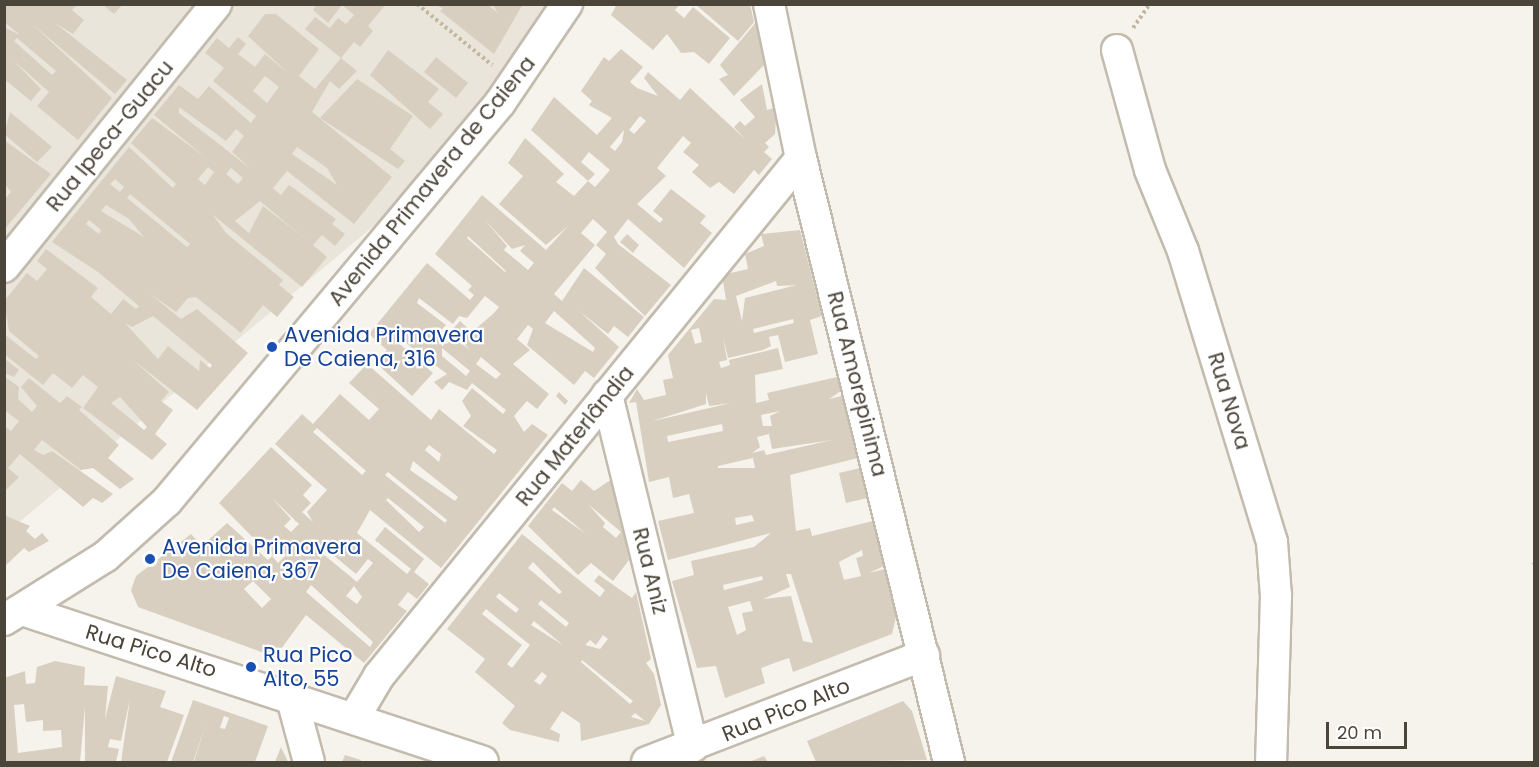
<!DOCTYPE html>
<html>
<head>
<meta charset="utf-8">
<style>
  body { margin:0 }
  #map { position:relative; width:1539px; height:767px; overflow:hidden; background:#f6f3ec; font-family:Poppins,sans-serif }
  div>[style] { position:absolute }
  [style*='--x'] { left:calc(var(--x)*1px); top:calc(var(--y)*1px); width:calc(var(--w)*1px); rotate:calc(var(--a)*1deg) }
  .residential>* { inset:0; background:#eae5da }
  .building>* { inset:0; background:#d8cfc1 }
  .path>* { height:4px; margin-top:-2px; transform-origin:0; background:repeating-linear-gradient(90deg,#c4b79f 0 3px,transparent 0 6px) }
  .roads { filter:drop-shadow(2px 0 #c2bbae) drop-shadow(-2px 0 #c2bbae) drop-shadow(0 2px #c2bbae) drop-shadow(0 -2px #c2bbae) }
  .minor>* { height:30px; margin:-15px; padding:0 15px; transform-origin:15px; border-radius:15px; background:#fff }
  .dots>* { width:16px; height:16px; translate:-50% -50%; box-sizing:border-box; border:3px solid #fff; border-radius:50% }
  span { translate:-50% -50%; white-space:nowrap; text-align:center; line-height:1.15; -webkit-text-stroke:4.5px #fff; paint-order:stroke }
  .street-label { font-size:21px; color:#4b4439 }
  .transit-label { font-size:21px; color:#164399 }
  .left { translate:0 -50%; text-align:left }
  .frame { position:absolute; inset:0; border:6px solid #4b4439; pointer-events:none }
  .scale { position:absolute; left:1326px; top:722px; width:81px; height:27px; box-sizing:border-box; border:3px solid #4b4439; border-top:0; padding-left:8px; font-size:18px; line-height:21px; white-space:nowrap; color:#4b4439; -webkit-text-stroke:4px #fff; paint-order:stroke }
</style>
</head>
<body>
<div id="map">
  <div class="residential">
    <div style="clip-path:polygon(5px 5px,567px 5px,522px 102px,5px 534px)"></div>
  </div>
  <div class="building">
    <div style="clip-path:polygon(102px 4px,123px 4px,114px 14px)"></div>
    <div style="clip-path:polygon(317px 4px,341px 4px,342px 5px,328px 23px,313px 10px)"></div>
    <div style="clip-path:polygon(341px 4px,386px 4px,368px 26px,373px 31px,360px 47px,354px 42px,341px 58px,305px 29px,315px 17px,330px 28px,338px 18px,346px 24px,354px 15px)"></div>
    <div style="clip-path:polygon(431px 4px,487px 4px,498px 13px,492px 4px,523px 4px,494px 54px,440px 11px,443px 8px)"></div>
    <div style="clip-path:polygon(617px 4px,680px 4px,675px 10px,684px 18px,693px 7px,730px 38px,709px 64px,694px 52px,681px 53px,667px 34px,653px 50px,611px 15px)"></div>
    <div style="clip-path:polygon(695px 4px,750px 4px,754px 22px,738px 41px)"></div>
    <div style="clip-path:polygon(evenodd,4px 5px,77px 5px,72px 10px,84px 20px,73px 34px,55px 23px,127px 80px,115px 94px,31px 23px,112px 98px,78px 140px,37px 106px,49px 92px,13px 60px,41px 89px,31px 101px,4px 79px,4px 27px,20px 35px,4px 22px,4px 5px,17px 38px,56px 71px,52px 75px,14px 41px,17px 38px)"></div>
    <div style="clip-path:polygon(evenodd,265px 14px,276px 14px,319px 49px,299px 76px,315px 89px,341px 58px,357px 71px,339px 89px,330px 81px,312px 112px,392px 177px,354px 224px,287px 171px,273px 188px,281px 195px,289px 185px,336px 219px,332px 224px,345px 234px,335px 246px,322px 235px,313px 245px,327px 257px,302px 287px,213px 215px,226px 233px,283px 280px,279px 285px,294px 297px,277px 317px,263px 305px,241px 333px,196px 297px,188px 298px,176px 312px,149px 293px,181px 319px,197px 309px,248px 353px,197px 410px,133px 360px,169px 392px,161px 401px,173px 410px,155px 434px,167px 444px,152px 460px,83px 408px,98px 387px,83px 375px,72px 388px,53px 373px,43px 385px,4px 354px,4px 334px,36px 359px,39px 356px,9px 331px,4px 301px,27px 273px,37px 281px,47px 269px,37px 261px,46px 249px,98px 288px,91px 297px,111px 314px,123px 299px,136px 309px,139px 306px,98px 272px,52px 242px,129px 147px,173px 188px,176px 184px,131px 143px,152px 118px,205px 157px,154px 115px,179px 85px,198px 99px,209px 86px,251px 123px,256px 116px,213px 81px,224px 68px,205px 53px,217px 38px,229px 48px,238px 37px,246px 44px,238px 54px,255px 67px,265px 54px,289px 74px,248px 36px,265px 14px,265px 76px,279px 87px,267px 103px,253px 91px,265px 76px,265px 14px,179px 107px,226px 141px,236px 129px,244px 136px,232px 152px,251px 169px,179px 113px,179px 107px,265px 14px,297px 147px,327px 168px,337px 185px,292px 154px,297px 147px,265px 14px,208px 167px,214px 172px,205px 185px,198px 179px,208px 167px,265px 14px,231px 168px,243px 178px,238px 184px,226px 174px,231px 168px,265px 14px,115px 179px,124px 187px,120px 192px,110px 184px,115px 179px,265px 14px,130px 194px,190px 244px,187px 247px,127px 198px,130px 194px,265px 14px,260px 201px,292px 228px,311px 243px,263px 206px,249px 233px,235px 221px,260px 201px,265px 14px,106px 205px,129px 219px,144px 237px,101px 211px,106px 205px,265px 14px,89px 220px,101px 230px,99px 234px,86px 224px,89px 220px,265px 14px,153px 316px,212px 365px,210px 368px,200px 360px,199px 371px,168px 346px,158px 359px,125px 323px,132px 327px,153px 316px,265px 14px,120px 397px,147px 427px,144px 430px,111px 403px,120px 397px)"></div>
    <div style="clip-path:polygon(757px 21px,764px 65px,734px 96px,719px 79px,728px 75px,720px 65px)"></div>
    <div style="clip-path:polygon(evenodd,621px 49px,643px 67px,630px 82px,637px 88px,658px 96px,644px 78px,648px 72px,680px 100px,690px 88px,745px 139px,734px 127px,740px 121px,745px 126px,755px 117px,740px 100px,762px 84px,767px 110px,774px 108px,776px 118px,775px 134px,765px 143px,769px 147px,764px 152px,772px 159px,759px 175px,754px 170px,734px 194px,719px 182px,710px 188px,692px 172px,699px 165px,683px 152px,691px 143px,683px 136px,657px 168px,666px 176px,637px 204px,660px 223px,663px 219px,653px 211px,671px 189px,706px 216px,700px 223px,712px 233px,684px 268px,628px 219px,614px 237px,618px 244px,671px 285px,645px 316px,595px 268px,606px 254px,596px 245px,607px 232px,593px 219px,581px 233px,595px 245px,554px 294px,562px 301px,584px 268px,644px 317px,628px 337px,614px 326px,608px 334px,578px 310px,619px 347px,594px 378px,585px 371px,574px 385px,527px 345px,533px 329px,528px 325px,517px 339px,530px 350px,513px 364px,549px 394px,537px 409px,527px 401px,514px 416px,524px 432px,532px 424px,548px 435px,441px 568px,370px 510px,357px 533px,407px 574px,411px 569px,375px 540px,385px 527px,424px 559px,414px 572px,429px 584px,417px 599px,408px 592px,398px 605px,407px 611px,364px 663px,306px 615px,275px 657px,138px 607px,131px 590px,136px 576px,191px 534px,202px 546px,227px 523px,268px 560px,272px 556px,278px 563px,286px 555px,280px 549px,272px 557px,219px 503px,271px 447px,312px 485px,303px 495px,311px 503px,302px 512px,313px 522px,307px 512px,327px 490px,275px 444px,302px 414px,313px 424px,340px 394px,369px 420px,379px 409px,349px 383px,367px 364px,431px 420px,439px 409px,494px 454px,497px 450px,463px 426px,471px 416px,462px 401px,472px 388px,503px 414px,506px 410px,472px 383px,467px 390px,449px 382px,442px 390px,434px 382px,447px 374px,398px 337px,395px 340px,433px 373px,412px 396px,375px 362px,387px 350px,369px 334px,427px 263px,470px 300px,474px 295px,468px 290px,472px 286px,435px 254px,482px 195px,546px 250px,568px 226px,546px 245px,499px 204px,523px 176px,508px 163px,525px 138px,564px 174px,556px 182px,574px 196px,588px 181px,595px 187px,610px 170px,589px 152px,581px 162px,595px 174px,588px 181px,531px 130px,554px 97px,597px 135px,612px 118px,589px 105px,592px 101px,581px 91px,604px 57px,609px 61px,621px 49px,640px 116px,646px 121px,634px 134px,629px 130px,640px 116px,621px 49px,624px 130px,622px 142px,615px 151px,610px 147px,624px 130px,621px 49px,484px 219px,512px 249px,525px 245px,520px 251px,534px 263px,528px 270px,504px 250px,507px 246px,484px 219px,621px 49px,468px 236px,506px 271px,505px 272px,467px 238px,468px 236px,621px 49px,485px 296px,499px 307px,494px 313px,472px 332px,460px 321px,452px 330px,470px 350px,453px 337px,447px 344px,436px 335px,446px 325px,417px 303px,419px 298px,453px 324px,459px 316px,467px 318px,485px 296px,621px 49px,554px 311px,595px 348px,593px 352px,545px 323px,554px 311px,621px 49px,442px 348px,470px 371px,466px 376px,442px 356px,442px 348px,621px 49px,481px 357px,501px 374px,496px 379px,476px 364px,481px 357px,621px 49px,317px 428px,366px 471px,362px 475px,313px 432px,317px 428px,621px 49px,429px 445px,441px 454px,439px 462px,425px 450px,429px 445px,621px 49px,413px 461px,458px 497px,455px 501px,410px 470px,413px 461px,621px 49px,388px 472px,447px 520px,445px 523px,385px 475px,388px 472px,621px 49px,272px 498px,299px 524px,291px 532px,284px 526px,291px 519px,272px 498px,621px 49px,388px 498px,424px 527px,419px 532px,386px 500px,388px 498px,621px 49px,321px 545px,356px 574px,368px 559px,373px 563px,357px 582px,317px 549px,321px 545px,621px 49px,253px 581px,271px 599px,262px 608px,244px 589px,253px 581px,621px 49px,311px 585px,373px 642px,370px 647px,306px 592px,311px 585px,621px 49px,354px 586px,362px 597px,357px 604px,346px 596px,354px 586px)"></div>
    <div style="clip-path:polygon(388px 50px,439px 89px,428px 102px,443px 114px,430px 129px,370px 75px)"></div>
    <div style="clip-path:polygon(436px 57px,468px 83px,456px 98px,424px 72px)"></div>
    <div style="clip-path:polygon(357px 79px,413px 116px,390px 149px,405px 161px,398px 169px,320px 118px)"></div>
    <div style="clip-path:polygon(10px 112px,52px 147px,37px 162px,4px 134px)"></div>
    <div style="clip-path:polygon(4px 140px,51px 174px,4px 230px,4px 200px,11px 192px,4px 183px)"></div>
    <div style="clip-path:polygon(evenodd,800px 230px,822px 316px,810px 320px,818px 354px,785px 362px,778px 335px,769px 337px,771px 346px,763px 350px,728px 358px,723px 337px,727px 360px,719px 362px,721px 368px,730px 365px,729px 360px,778px 348px,783px 369px,755px 375px,756px 403px,769px 400px,767px 393px,837px 377px,841px 391px,829px 399px,842px 396px,858px 458px,790px 475px,796px 531px,810px 528px,812px 536px,873px 521px,884px 566px,869px 573px,885px 569px,896px 617px,892px 634px,793px 672px,789px 658px,777px 662px,761px 668px,765px 683px,725px 698px,716px 666px,697px 668px,672px 581px,694px 575px,691px 561px,754px 547px,771px 533px,668px 560px,658px 521px,694px 513px,689px 494px,673px 498px,669px 477px,649px 482px,636px 402px,629px 403px,637px 389px,644px 400px,666px 395px,663px 380px,673px 378px,668px 355px,714px 299px,726px 300px,722px 275px,748px 269px,745px 254px,764px 246px,761px 234px,800px 230px,776px 281px,777px 286px,797px 285px,745px 298px,742px 321px,736px 296px,776px 281px,800px 230px,793px 319px,794px 323px,754px 333px,753px 329px,793px 319px,800px 230px,699px 328px,702px 342px,695px 344px,691px 330px,699px 328px,800px 230px,706px 393px,709px 406px,731px 403px,653px 421px,706px 404px,706px 393px,800px 230px,780px 411px,770px 416px,772px 426px,763px 426px,761px 415px,780px 411px,800px 230px,722px 424px,723px 431px,668px 442px,667px 436px,722px 424px,800px 230px,769px 434px,772px 449px,832px 440px,766px 455px,764px 450px,752px 453px,760px 447px,757px 437px,769px 434px,800px 230px,753px 458px,755px 468px,718px 468px,718px 466px,753px 458px,800px 230px,752px 515px,754px 521px,736px 525px,735px 518px,752px 515px,800px 230px,862px 550px,863px 556px,856px 558px,861px 576px,844px 580px,839px 562px,862px 550px,800px 230px,786px 574px,791px 574px,813px 643px,803px 641px,791px 596px,763px 599px,790px 587px,786px 574px,800px 230px,762px 576px,763px 580px,724px 590px,723px 585px,762px 576px,800px 230px,750px 601px,753px 611px,742px 613px,746px 630px,737px 635px,728px 607px,750px 601px)"></div>
    <div style="clip-path:polygon(627px 234px,639px 245px,633px 253px,620px 242px)"></div>
    <div style="clip-path:polygon(4px 358px,19px 370px,14px 377px,4px 373px)"></div>
    <div style="clip-path:polygon(4px 376px,19px 387px,18px 399px,32px 412px,37px 406px,21px 387px,29px 378px,60px 403px,67px 396px,82px 407px,79px 410px,119px 445px,108px 458px,134px 479px,120px 489px,93px 468px,81px 470px,42px 440px,34px 450px,43px 455px,52px 451px,113px 494px,102px 503px,93px 498px,83px 507px,20px 454px,8px 468px,19px 477px,4px 492px,4px 426px,11px 431px,19px 421px,4px 410px)"></div>
    <div style="clip-path:polygon(559px 392px,568px 401px,565px 405px,556px 396px)"></div>
    <div style="clip-path:polygon(860px 468px,867px 498px,846px 503px,839px 473px)"></div>
    <div style="clip-path:polygon(evenodd,612px 479px,629px 560px,613px 581px,591px 563px,578px 575px,528px 526px,562px 483px,572px 491px,581px 480px,594px 491px,612px 479px,588px 504px,621px 532px,616px 538px,603px 527px,605px 523px,588px 504px,612px 479px,554px 507px,586px 534px,552px 510px,554px 507px)"></div>
    <div style="clip-path:polygon(4px 515px,30px 526px,26px 531px,35px 539px,42px 533px,49px 541px,29px 552px,24px 548px,4px 567px)"></div>
    <div style="clip-path:polygon(evenodd,522px 534px,600px 597px,605px 590px,594px 581px,599px 575px,632px 598px,636px 592px,651px 659px,646px 663px,654px 674px,661px 705px,649px 724px,581px 741px,580px 723px,562px 711px,550px 729px,560px 734px,559px 742px,510px 730px,502px 723px,515px 706px,475px 672px,485px 659px,447px 629px,522px 534px,533px 562px,562px 592px,559px 594px,528px 568px,533px 562px,522px 534px,499px 593px,519px 609px,516px 613px,496px 597px,499px 593px,522px 534px,541px 600px,569px 623px,566px 627px,538px 604px,541px 600px,522px 534px,486px 609px,530px 645px,512px 668px,507px 664px,522px 645px,482px 614px,486px 609px,522px 534px,534px 621px,563px 645px,531px 625px,534px 621px,522px 534px,603px 635px,608px 639px,600px 649px,585px 645px,590px 640px,596px 645px,603px 635px,522px 534px,582px 660px,633px 701px,630px 704px,581px 662px,582px 660px,522px 534px,542px 672px,547px 676px,540px 685px,534px 681px,542px 672px,522px 534px,635px 713px,645px 721px,631px 717px,635px 713px)"></div>
    <div style="clip-path:polygon(evenodd,55px 661px,85px 667px,84px 685px,108px 686px,105px 719px,116px 676px,166px 691px,160px 707px,184px 715px,167px 762px,121px 762px,130px 699px,121px 741px,110px 739px,108px 747px,119px 749px,116px 762px,85px 762px,85px 706px,80px 762px,4px 762px,4px 678px,25px 671px,26px 684px,35px 683px,37px 667px,55px 661px,24px 704px,26px 722px,43px 720px,43px 731px,61px 730px,62px 747px,18px 753px,14px 705px,24px 704px)"></div>
    <div style="clip-path:polygon(evenodd,193px 700px,268px 726px,255px 762px,194px 761px,206px 724px,193px 762px,171px 762px,193px 700px,224px 716px,229px 718px,225px 729px,220px 728px,224px 716px)"></div>
    <div style="clip-path:polygon(903px 701px,912px 711px,927px 760px,816px 762px,807px 741px)"></div>
    <div style="clip-path:polygon(281px 747px,288px 762px,275px 762px)"></div>
    <div style="clip-path:polygon(345px 755px,361px 760px,360px 762px,342px 762px)"></div>
    <div style="clip-path:polygon(764px 756px,768px 762px,749px 762px)"></div>
  </div>
  <div class="path">
    <div style="--x:417;--y:4;--w:97;--a:39.1"></div>
    <div style="--x:1133;--y:28;--w:29;--a:-55"></div>
    <div style="--x:1534;--y:564;--w:1;--a:-90"></div>
  </div>
  <div class="roads">
    <div class="minor">
      <div style="--x:769;--y:4;--w:157;--a:78.3"></div>
      <div style="--x:801;--y:158;--w:622;--a:76.23"></div>
      <div style="--x:1117;--y:50;--w:124;--a:74.6"></div>
      <div style="--x:1150;--y:170;--w:87;--a:67.8"></div>
      <div style="--x:1183;--y:251;--w:304;--a:73"></div>
      <div style="--x:1272;--y:542;--w:54;--a:85.8"></div>
      <div style="--x:1276;--y:596;--w:166;--a:91.7"></div>
      <div style="--x:4;--y:267;--w:338;--a:-51.1"></div>
      <div style="--x:607;--y:395;--w:362;--a:76.3"></div>
      <div style="--x:22;--y:610;--w:485;--a:18.2"></div>
      <div style="--x:4;--y:620;--w:120;--a:-32.1"></div>
      <div style="--x:106;--y:556;--w:82;--a:-42"></div>
      <div style="--x:167;--y:501;--w:519;--a:-50.08"></div>
      <div style="--x:500;--y:103;--w:120;--a:-55.9"></div>
      <div style="--x:291;--y:695;--w:69;--a:75"></div>
      <div style="--x:354;--y:718;--w:49;--a:-59.2"></div>
      <div style="--x:379;--y:676;--w:668;--a:-50.83"></div>
      <div style="--x:647;--y:762;--w:297;--a:-21.1"></div>
    </div>
  </div>
  <div class="dots">
    <div style="left:272px;top:347px;background:#1a4fb4"></div>
    <div style="left:150px;top:559px;background:#1a4fb4"></div>
    <div style="left:251px;top:667px;background:#1a4fb4"></div>
  </div>
  <div class="street-label">
    <span style="left:110px;top:136px;rotate:-51deg">Rua Ipeca-Guacu</span>
    <span style="left:432px;top:181px;rotate:-51deg">Avenida Primavera de Caiena</span>
    <span style="left:857px;top:384px;rotate:76deg">Rua Amorepinima</span>
    <span style="left:1229px;top:401px;rotate:73deg">Rua Nova</span>
    <span style="left:575px;top:436px;rotate:-51deg">Rua Materlândia</span>
    <span style="left:650px;top:571px;rotate:76deg">Rua Aniz</span>
    <span style="left:151px;top:651px;rotate:17deg">Rua Pico Alto</span>
    <span style="left:786px;top:710px;rotate:-22deg">Rua Pico Alto</span>
  </div>
  <div class="transit-label">
    <span class="left" style="left:284px;top:347px">Avenida Primavera<br>De Caiena, 316</span>
    <span class="left" style="left:162px;top:559px">Avenida Primavera<br>De Caiena, 367</span>
    <span class="left" style="left:263px;top:667px">Rua Pico<br>Alto, 55</span>
  </div>
  <div class="frame"></div>
  <div class="scale">20 m</div>
</div>
</body>
</html>
